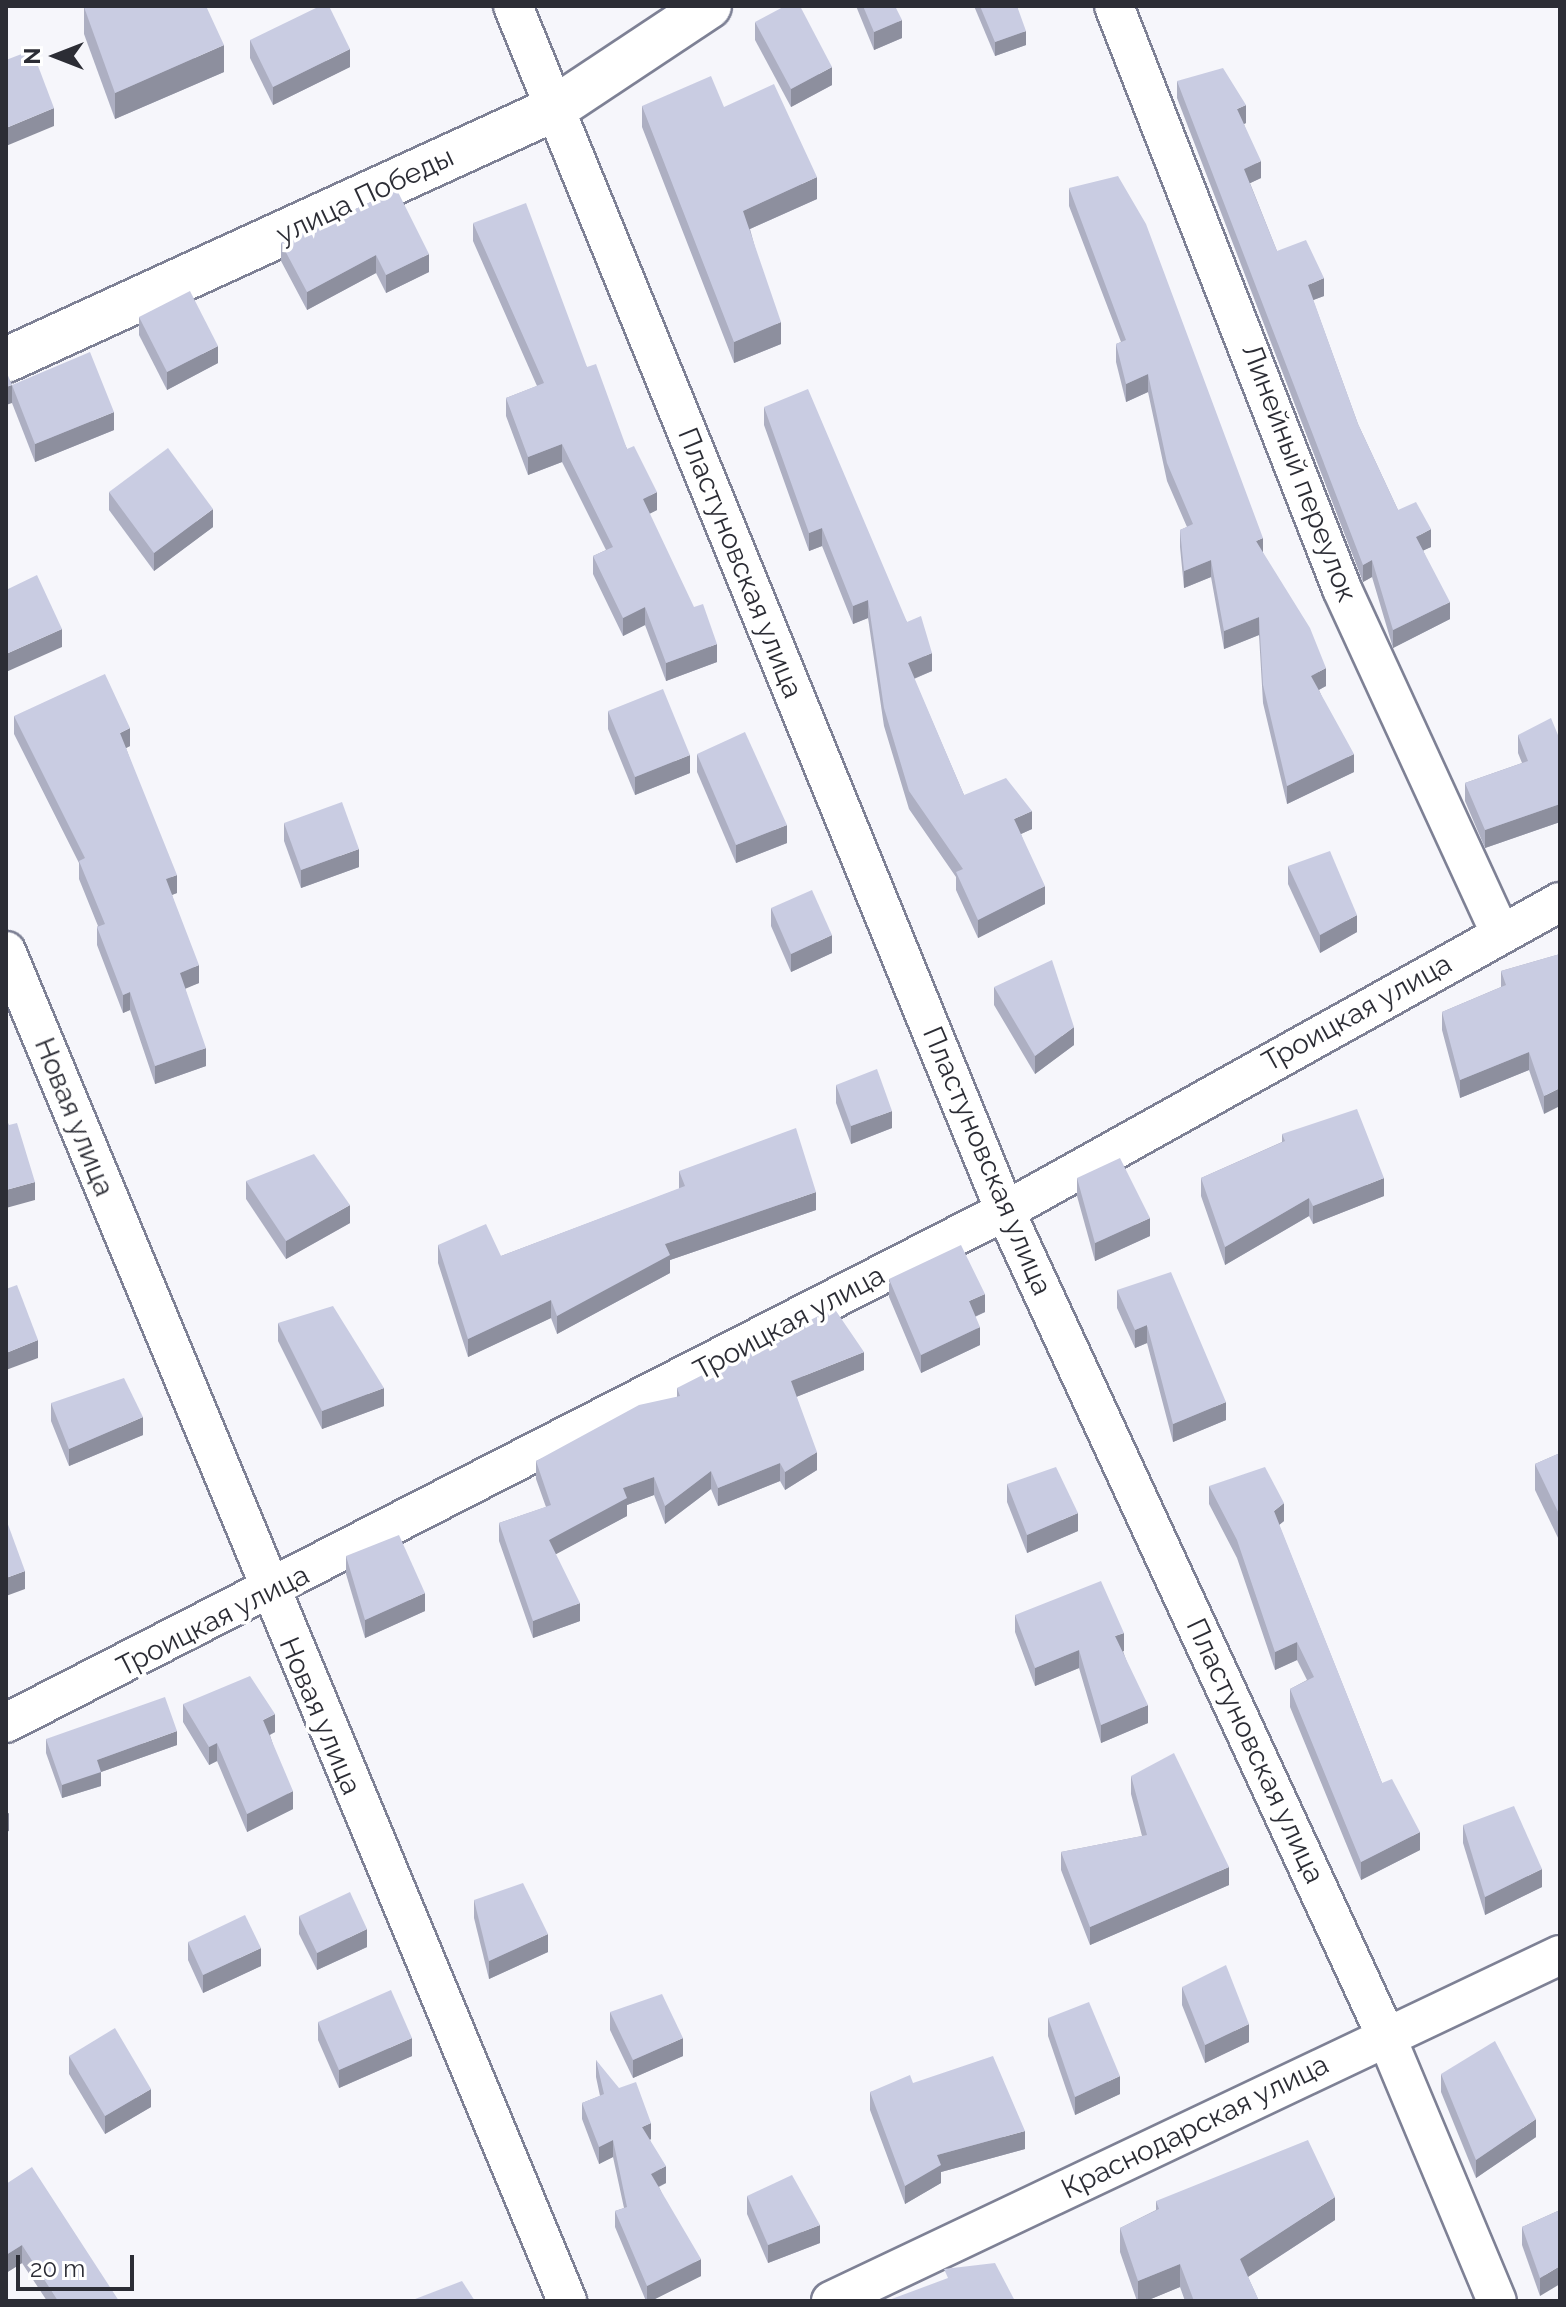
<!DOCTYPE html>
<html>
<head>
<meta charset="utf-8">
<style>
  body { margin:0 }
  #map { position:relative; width:1566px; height:2307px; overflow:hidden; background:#f6f6fb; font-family:Raleway,sans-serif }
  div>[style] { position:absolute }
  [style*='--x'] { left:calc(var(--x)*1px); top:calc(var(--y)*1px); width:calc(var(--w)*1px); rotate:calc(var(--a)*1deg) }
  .roads { filter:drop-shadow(2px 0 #7e8195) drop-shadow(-2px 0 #7e8195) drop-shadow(0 2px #7e8195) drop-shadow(0 -2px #7e8195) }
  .street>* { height:38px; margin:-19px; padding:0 19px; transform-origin:19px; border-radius:19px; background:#fff }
  .secondary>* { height:44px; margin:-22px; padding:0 22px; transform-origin:22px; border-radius:22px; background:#fff }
  .wall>* { inset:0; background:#adafc2 }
  .shaded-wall>* { inset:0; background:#8d8f9e }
  .building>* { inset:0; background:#c9cce2 }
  span { translate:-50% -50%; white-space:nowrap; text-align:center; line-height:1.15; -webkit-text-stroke:7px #fff; paint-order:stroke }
  .street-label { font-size:28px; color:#2c2d35 }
  .frame { position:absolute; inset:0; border:8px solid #2c2d35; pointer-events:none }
  .north { position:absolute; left:16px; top:16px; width:80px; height:80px; -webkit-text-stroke:6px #fff; paint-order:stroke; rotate:270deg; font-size:22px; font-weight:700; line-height:32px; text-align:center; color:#2c2d35 }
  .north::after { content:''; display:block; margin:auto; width:28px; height:36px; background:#2c2d35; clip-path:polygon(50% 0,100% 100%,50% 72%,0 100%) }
  .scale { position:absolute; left:16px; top:2255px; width:118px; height:36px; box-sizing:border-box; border:4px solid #2c2d35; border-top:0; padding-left:10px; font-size:24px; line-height:28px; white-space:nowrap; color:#2c2d35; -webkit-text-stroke:6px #fff; paint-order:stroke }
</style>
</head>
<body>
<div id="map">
  <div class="roads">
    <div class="street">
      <div style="--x:513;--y:6;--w:1302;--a:67.79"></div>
      <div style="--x:1005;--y:1211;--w:909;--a:65.21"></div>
      <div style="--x:1386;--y:2036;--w:287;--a:67.3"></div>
      <div style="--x:1114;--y:6;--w:626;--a:68.64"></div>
      <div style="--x:1342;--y:589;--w:379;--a:65.3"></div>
      <div style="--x:6;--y:951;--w:1462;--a:67.43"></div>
      <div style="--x:6;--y:1723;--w:1123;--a:-27.14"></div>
      <div style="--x:1005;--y:1211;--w:635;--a:-29.11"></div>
      <div style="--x:831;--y:2301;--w:807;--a:-25.39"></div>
    </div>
    <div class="secondary">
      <div style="--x:6;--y:360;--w:603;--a:-24.61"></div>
      <div style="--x:554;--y:109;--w:186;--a:-33.6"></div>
    </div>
  </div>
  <div class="wall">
    <div style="clip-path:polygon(856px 6px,895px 6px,902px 38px,874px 50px)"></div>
    <div style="clip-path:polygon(974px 6px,1017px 6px,1026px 45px,995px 56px)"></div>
    <div style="clip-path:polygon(84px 7px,224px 72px,115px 119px,84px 34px)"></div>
    <div style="clip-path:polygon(755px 22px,832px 85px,791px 107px,755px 40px)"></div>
    <div style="clip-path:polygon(250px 40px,350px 67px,273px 105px,250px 58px)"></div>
    <div style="clip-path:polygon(1177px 81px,1246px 123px,1244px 124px,1261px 178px,1250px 183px,1277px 251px,1324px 296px,1313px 300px,1358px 424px,1398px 510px,1431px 547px,1423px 550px,1450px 619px,1393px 648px,1372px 577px,1363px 582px,1177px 98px)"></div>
    <div style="clip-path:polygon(642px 106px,724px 107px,817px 199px,750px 229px,781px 344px,734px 363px,642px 127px)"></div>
    <div style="clip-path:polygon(1069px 188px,1263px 553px,1326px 686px,1319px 690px,1354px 772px,1287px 804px,1263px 703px,1259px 635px,1224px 649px,1211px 577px,1184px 588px,1180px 547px,1180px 530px,1187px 527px,1167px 481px,1148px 392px,1126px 402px,1116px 362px,1116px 344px,1121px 342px,1069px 206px)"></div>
    <div style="clip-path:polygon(397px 190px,429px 272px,386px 293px,376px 273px,307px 310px,281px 261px,281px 243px)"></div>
    <div style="clip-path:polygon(473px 223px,587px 367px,657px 510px,649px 514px,717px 662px,666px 681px,645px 625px,623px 636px,593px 574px,593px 556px,606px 550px,562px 462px,528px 475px,506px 416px,506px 398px,537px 386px,473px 241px)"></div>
    <div style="clip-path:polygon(139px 317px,218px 363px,167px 390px,139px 335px)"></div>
    <div style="clip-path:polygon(12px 385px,114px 430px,35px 462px,12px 403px)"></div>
    <div style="clip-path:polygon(764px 407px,907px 622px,932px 671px,914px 679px,964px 795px,1032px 829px,1021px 834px,1045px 904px,978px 938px,956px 890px,956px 877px,909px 809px,884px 726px,868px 618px,853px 624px,822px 546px,809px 551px,764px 425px)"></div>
    <div style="clip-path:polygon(109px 492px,213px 527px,154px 571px,109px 510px)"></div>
    <div style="clip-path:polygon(608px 711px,690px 773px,635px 795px,608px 729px)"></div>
    <div style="clip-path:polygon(14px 716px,130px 746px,126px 748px,177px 893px,172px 895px,199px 983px,185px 988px,206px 1066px,155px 1084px,130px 1010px,123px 1013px,97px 945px,97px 927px,98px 926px,79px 879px,79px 863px,14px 734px)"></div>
    <div style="clip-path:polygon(1518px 735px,1560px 740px,1560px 822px,1485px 848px,1465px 801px,1465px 783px,1522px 763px,1518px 753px)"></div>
    <div style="clip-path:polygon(697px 754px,787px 843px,736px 863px,697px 772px)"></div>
    <div style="clip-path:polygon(284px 823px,359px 867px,301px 888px,284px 841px)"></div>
    <div style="clip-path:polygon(1288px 866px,1357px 932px,1320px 953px,1288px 884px)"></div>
    <div style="clip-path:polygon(771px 908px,832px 953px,791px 972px,771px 926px)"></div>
    <div style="clip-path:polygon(1560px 954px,1544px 1114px,1529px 1070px,1460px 1098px,1442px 1030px,1442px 1012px,1501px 987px,1501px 971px)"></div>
    <div style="clip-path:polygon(994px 987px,1074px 1045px,1035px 1074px,994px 1005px)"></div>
    <div style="clip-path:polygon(836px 1085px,892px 1128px,851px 1144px,836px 1103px)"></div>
    <div style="clip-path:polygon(1282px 1134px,1384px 1196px,1313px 1224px,1309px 1216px,1225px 1265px,1201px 1196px,1201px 1178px,1282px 1142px)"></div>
    <div style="clip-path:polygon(679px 1171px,816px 1210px,670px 1260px,670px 1273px,557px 1334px,551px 1318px,468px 1357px,438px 1263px,438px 1245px,501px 1256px,679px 1189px)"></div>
    <div style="clip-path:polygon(1077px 1178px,1150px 1236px,1095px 1261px,1077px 1196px)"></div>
    <div style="clip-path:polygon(246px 1181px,350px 1223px,286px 1259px,246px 1199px)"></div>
    <div style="clip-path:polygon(889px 1279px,985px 1312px,975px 1317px,980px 1345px,921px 1373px,889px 1297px)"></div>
    <div style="clip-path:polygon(1117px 1290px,1226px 1420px,1173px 1442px,1147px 1343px,1135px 1348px,1117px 1308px)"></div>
    <div style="clip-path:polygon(278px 1323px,384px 1406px,322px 1429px,278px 1341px)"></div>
    <div style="clip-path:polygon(864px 1370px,796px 1397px,817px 1470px,785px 1490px,780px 1481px,718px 1506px,711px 1489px,665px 1524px,654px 1495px,627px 1505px,627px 1516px,555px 1554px,580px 1621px,533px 1638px,499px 1541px,499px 1523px,546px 1507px,536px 1479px,536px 1461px,677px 1397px,677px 1388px)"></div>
    <div style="clip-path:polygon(51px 1403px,143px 1435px,69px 1466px,51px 1421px)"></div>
    <div style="clip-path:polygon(1560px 1453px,1560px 1542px,1535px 1490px,1535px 1464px)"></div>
    <div style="clip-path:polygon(1007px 1484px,1078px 1531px,1027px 1553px,1007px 1502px)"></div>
    <div style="clip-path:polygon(1209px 1486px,1284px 1521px,1279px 1525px,1382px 1783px,1420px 1850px,1361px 1880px,1290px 1707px,1290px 1689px,1307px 1680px,1297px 1660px,1275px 1670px,1237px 1558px,1209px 1504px)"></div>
    <div style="clip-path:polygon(346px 1556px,425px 1611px,365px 1638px,346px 1574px)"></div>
    <div style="clip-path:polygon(1015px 1615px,1124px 1651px,1123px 1651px,1148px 1723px,1101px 1743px,1079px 1668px,1035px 1686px,1015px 1632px)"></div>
    <div style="clip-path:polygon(183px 1704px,275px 1732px,270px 1735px,293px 1809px,247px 1832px,217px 1761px,209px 1765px,183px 1722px)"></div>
    <div style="clip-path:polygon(46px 1739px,177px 1745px,101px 1772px,101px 1786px,62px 1798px,46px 1753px)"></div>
    <div style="clip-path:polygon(1131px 1776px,1229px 1885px,1090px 1945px,1061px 1870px,1061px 1852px,1142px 1836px,1131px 1794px)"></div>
    <div style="clip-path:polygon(1463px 1825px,1542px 1887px,1485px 1915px,1463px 1843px)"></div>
    <div style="clip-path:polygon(474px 1900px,548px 1952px,489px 1979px,474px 1918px)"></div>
    <div style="clip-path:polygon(299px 1916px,367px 1947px,317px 1970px,299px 1934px)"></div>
    <div style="clip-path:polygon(188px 1942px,261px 1966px,203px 1993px,188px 1960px)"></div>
    <div style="clip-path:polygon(1182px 1987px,1249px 2042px,1205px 2063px,1182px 2005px)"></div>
    <div style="clip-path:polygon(610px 2012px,683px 2056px,633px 2078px,610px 2030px)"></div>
    <div style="clip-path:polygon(1048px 2018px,1120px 2094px,1075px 2115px,1048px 2036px)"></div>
    <div style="clip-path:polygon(318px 2022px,412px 2056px,339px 2088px,318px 2040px)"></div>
    <div style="clip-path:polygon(69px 2056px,151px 2107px,105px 2134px,69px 2074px)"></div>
    <div style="clip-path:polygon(596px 2060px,651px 2139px,650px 2140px,666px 2183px,659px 2187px,701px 2276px,651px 2301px,646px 2301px,615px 2227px,615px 2211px,624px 2208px,613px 2157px,599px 2164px,582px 2119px,582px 2103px,600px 2096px,596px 2077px)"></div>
    <div style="clip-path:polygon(1441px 2074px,1536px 2137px,1476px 2178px,1441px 2092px)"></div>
    <div style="clip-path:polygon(913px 2083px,1025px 2149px,941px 2172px,941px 2183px,905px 2204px,870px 2110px,870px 2092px)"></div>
    <div style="clip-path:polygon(6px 2184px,119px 2301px,47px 2301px,22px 2263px,6px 2273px)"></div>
    <div style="clip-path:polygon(747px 2196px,820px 2243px,768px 2263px,747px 2214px)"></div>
    <div style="clip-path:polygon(1156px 2201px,1335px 2220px,1248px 2277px,1259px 2301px,1185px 2301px,1180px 2287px,1146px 2301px,1137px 2301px,1120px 2252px,1120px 2228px,1156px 2210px)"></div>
    <div style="clip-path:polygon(1560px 2210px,1540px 2296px,1522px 2245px,1522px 2227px)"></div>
  </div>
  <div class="shaded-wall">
    <div style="clip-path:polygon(902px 20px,902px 38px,874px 50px,874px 32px)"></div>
    <div style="clip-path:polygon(1026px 31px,1026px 45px,995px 56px,995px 42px)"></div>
    <div style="clip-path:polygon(224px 45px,224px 72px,115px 119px,115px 93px)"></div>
    <div style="clip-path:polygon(350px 49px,350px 67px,273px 105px,273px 87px)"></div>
    <div style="clip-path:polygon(832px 67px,832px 85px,791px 107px,791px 89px)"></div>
    <div style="clip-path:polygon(1246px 105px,1246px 123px,1237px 127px,1237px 109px)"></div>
    <div style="clip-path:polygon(54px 108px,54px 126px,6px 146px,6px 128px)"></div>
    <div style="clip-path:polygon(1261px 161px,1261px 178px,1244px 186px,1244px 169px)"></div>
    <div style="clip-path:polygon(817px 177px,817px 199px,743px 232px,743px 211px)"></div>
    <div style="clip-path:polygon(8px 218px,8px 236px,6px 237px,6px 219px)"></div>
    <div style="clip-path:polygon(429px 254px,429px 272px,386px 293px,386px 275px)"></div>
    <div style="clip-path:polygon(376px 255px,376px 273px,307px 310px,307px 292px)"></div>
    <div style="clip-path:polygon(1324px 278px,1324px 296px,1308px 302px,1308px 285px)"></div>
    <div style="clip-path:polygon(781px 322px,781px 344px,734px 363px,734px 342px)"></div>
    <div style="clip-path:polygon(218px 346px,218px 363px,167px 390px,167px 372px)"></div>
    <div style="clip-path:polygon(1148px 374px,1148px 392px,1126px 402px,1126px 384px)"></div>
    <div style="clip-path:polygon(12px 385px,12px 403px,6px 405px,6px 387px)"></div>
    <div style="clip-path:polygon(114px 412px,114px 430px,35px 462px,35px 444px)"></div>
    <div style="clip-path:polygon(562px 444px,562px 462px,528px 475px,528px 457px)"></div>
    <div style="clip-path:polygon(657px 492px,657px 510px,643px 517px,643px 499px)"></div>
    <div style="clip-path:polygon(213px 509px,213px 527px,154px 571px,154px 553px)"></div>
    <div style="clip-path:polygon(822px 528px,822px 546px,809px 551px,809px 533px)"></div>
    <div style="clip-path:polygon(1431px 529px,1431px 547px,1416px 554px,1416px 537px)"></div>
    <div style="clip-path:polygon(1263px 538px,1263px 556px,1256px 541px)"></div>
    <div style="clip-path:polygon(1211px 560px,1211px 577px,1184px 588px,1184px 571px)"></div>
    <div style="clip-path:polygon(1372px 560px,1372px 577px,1363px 582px,1363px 565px)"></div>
    <div style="clip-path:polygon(868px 600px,868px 618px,853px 624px,853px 606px)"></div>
    <div style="clip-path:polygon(1450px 602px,1450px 619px,1393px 648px,1393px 630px)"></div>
    <div style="clip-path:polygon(645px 607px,645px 625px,623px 636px,623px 618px)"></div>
    <div style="clip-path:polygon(1259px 617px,1259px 635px,1224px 649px,1224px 631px)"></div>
    <div style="clip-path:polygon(62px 629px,62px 647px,6px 672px,6px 654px)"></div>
    <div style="clip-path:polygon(717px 644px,717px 662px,666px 681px,666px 663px)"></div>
    <div style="clip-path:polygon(932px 653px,932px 671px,908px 681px,908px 663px)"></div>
    <div style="clip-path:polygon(1326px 668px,1326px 686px,1311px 694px,1311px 676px)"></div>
    <div style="clip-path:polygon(130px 728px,130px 746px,120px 751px,120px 733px)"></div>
    <div style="clip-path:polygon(1354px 754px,1354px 772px,1287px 804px,1287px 786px)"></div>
    <div style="clip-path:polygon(690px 755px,690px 773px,635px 795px,635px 777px)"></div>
    <div style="clip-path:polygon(1560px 804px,1560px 822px,1485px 848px,1485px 830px)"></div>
    <div style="clip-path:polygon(1032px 811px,1032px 829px,1014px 837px,1014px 819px)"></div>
    <div style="clip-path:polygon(787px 825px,787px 843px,736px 863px,736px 845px)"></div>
    <div style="clip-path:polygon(359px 849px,359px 867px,301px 888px,301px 870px)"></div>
    <div style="clip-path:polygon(177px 875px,177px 893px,166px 897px,166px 879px)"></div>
    <div style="clip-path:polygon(1045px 886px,1045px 904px,978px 938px,978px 920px)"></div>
    <div style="clip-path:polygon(1357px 915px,1357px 932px,1320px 953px,1320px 935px)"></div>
    <div style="clip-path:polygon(832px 935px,832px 953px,791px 972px,791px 954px)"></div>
    <div style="clip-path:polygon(199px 965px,199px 983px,180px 991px,180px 973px)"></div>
    <div style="clip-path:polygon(130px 992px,130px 1010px,123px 1013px,123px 995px)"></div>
    <div style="clip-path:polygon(1074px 1027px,1074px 1045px,1035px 1074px,1035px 1056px)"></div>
    <div style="clip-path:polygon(206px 1048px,206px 1066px,155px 1084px,155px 1066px)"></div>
    <div style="clip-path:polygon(1529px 1052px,1529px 1070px,1460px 1098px,1460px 1080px)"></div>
    <div style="clip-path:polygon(1560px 1088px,1560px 1106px,1544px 1114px,1544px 1096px)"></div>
    <div style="clip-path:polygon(892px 1111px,892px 1128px,851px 1144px,851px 1126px)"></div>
    <div style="clip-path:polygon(1384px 1178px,1384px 1196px,1313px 1224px,1313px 1206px)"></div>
    <div style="clip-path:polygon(35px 1182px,35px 1200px,6px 1208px,6px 1190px)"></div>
    <div style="clip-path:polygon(816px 1192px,816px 1210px,670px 1260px,670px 1273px,557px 1334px,557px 1316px,665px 1244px)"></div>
    <div style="clip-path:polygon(1309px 1198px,1309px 1216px,1225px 1265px,1225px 1247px)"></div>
    <div style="clip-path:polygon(350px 1205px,350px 1223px,286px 1259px,286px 1241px)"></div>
    <div style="clip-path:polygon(1150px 1218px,1150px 1236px,1095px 1261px,1095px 1243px)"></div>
    <div style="clip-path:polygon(985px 1294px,985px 1312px,969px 1319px,969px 1301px)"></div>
    <div style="clip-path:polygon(551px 1300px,551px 1318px,468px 1357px,468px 1339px)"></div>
    <div style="clip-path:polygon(1147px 1325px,1147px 1343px,1135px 1348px,1135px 1330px)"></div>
    <div style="clip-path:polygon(980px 1327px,980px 1345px,921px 1373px,921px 1355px)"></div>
    <div style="clip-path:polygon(38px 1340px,38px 1358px,6px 1370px,6px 1353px)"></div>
    <div style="clip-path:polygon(864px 1352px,864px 1370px,791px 1399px,791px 1381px)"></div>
    <div style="clip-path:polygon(384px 1388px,384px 1406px,322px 1429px,322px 1411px)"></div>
    <div style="clip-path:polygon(1226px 1402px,1226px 1420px,1173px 1442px,1173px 1424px)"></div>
    <div style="clip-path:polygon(143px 1417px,143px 1435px,69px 1466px,69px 1449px)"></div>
    <div style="clip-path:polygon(817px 1452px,817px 1470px,785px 1490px,785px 1472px)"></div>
    <div style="clip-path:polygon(780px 1463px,780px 1481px,718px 1506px,718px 1488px)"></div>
    <div style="clip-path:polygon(711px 1471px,711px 1489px,665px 1524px,665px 1506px)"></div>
    <div style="clip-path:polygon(654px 1477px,654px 1495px,627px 1505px,627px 1516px,549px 1558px,549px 1540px,623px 1488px)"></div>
    <div style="clip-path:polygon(1284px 1503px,1284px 1521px,1274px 1529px,1274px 1511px)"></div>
    <div style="clip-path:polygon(1078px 1513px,1078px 1531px,1027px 1553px,1027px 1535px)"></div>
    <div style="clip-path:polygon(25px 1571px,25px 1589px,6px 1596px,6px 1578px)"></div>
    <div style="clip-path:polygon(425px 1593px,425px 1611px,365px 1638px,365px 1620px)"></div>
    <div style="clip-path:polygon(580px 1603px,580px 1621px,533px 1638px,533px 1621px)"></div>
    <div style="clip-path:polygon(1124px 1633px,1124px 1651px,1115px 1654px,1115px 1636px)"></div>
    <div style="clip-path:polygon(1297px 1642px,1297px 1660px,1275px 1670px,1275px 1652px)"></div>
    <div style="clip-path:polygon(1079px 1650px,1079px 1668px,1035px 1686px,1035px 1668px)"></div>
    <div style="clip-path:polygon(1148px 1705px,1148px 1723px,1101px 1743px,1101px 1725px)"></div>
    <div style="clip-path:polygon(275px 1714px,275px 1732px,263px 1738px,263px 1720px)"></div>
    <div style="clip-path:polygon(177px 1731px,177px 1745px,101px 1772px,101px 1786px,62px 1798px,62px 1785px,97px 1760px)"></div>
    <div style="clip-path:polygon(217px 1743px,217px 1761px,209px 1765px,209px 1747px)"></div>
    <div style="clip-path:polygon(293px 1791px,293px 1809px,247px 1832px,247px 1814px)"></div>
    <div style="clip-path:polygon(9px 1813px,9px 1831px,6px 1832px,6px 1814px)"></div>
    <div style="clip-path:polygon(1420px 1832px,1420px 1850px,1361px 1880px,1361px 1862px)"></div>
    <div style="clip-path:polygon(1229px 1867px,1229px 1885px,1090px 1945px,1090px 1927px)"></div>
    <div style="clip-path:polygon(1542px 1869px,1542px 1887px,1485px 1915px,1485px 1897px)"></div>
    <div style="clip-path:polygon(367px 1929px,367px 1947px,317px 1970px,317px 1953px)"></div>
    <div style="clip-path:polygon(548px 1934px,548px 1952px,489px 1979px,489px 1961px)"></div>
    <div style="clip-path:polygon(261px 1948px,261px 1966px,203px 1993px,203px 1975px)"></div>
    <div style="clip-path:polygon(1249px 2024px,1249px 2042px,1205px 2063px,1205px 2045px)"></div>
    <div style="clip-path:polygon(412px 2038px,412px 2056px,339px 2088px,339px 2070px)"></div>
    <div style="clip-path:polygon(683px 2038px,683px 2056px,633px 2078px,633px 2060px)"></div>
    <div style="clip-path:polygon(1120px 2076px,1120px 2094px,1075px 2115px,1075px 2097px)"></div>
    <div style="clip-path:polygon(151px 2089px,151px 2107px,105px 2134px,105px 2116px)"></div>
    <div style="clip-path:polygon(1536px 2119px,1536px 2137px,1476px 2178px,1476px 2160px)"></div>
    <div style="clip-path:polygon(651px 2123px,651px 2139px,642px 2143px,642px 2127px)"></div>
    <div style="clip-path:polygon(1025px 2131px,1025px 2149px,941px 2172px,941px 2183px,905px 2204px,905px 2186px,937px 2155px)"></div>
    <div style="clip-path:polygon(613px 2140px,613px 2157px,599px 2164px,599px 2147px)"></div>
    <div style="clip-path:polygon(666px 2166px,666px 2183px,651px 2190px,651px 2174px)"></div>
    <div style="clip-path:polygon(1335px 2197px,1335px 2220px,1240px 2282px,1240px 2259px)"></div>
    <div style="clip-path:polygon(820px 2225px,820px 2243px,768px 2263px,768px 2245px)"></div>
    <div style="clip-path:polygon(22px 2245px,22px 2263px,6px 2273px,6px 2255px)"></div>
    <div style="clip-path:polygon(701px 2259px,701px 2276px,651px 2301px,647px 2301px,647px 2286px)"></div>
    <div style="clip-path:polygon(1180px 2264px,1180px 2287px,1146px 2301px,1138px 2301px,1138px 2281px)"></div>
    <div style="clip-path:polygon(1560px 2266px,1560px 2284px,1540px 2296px,1540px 2278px)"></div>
  </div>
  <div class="building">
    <div style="clip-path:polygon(87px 6px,206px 6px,224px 45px,115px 93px,84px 7px)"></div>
    <div style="clip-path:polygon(320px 6px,329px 6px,350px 49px,273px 87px,250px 40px)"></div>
    <div style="clip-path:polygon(785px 6px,800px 6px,832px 67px,791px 89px,755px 22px)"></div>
    <div style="clip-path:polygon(863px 6px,895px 6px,902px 20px,874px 32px)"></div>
    <div style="clip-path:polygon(980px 6px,1017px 6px,1026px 31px,995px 42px)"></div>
    <div style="clip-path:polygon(32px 50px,54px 108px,6px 128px,6px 60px)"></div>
    <div style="clip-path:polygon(1223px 68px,1246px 105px,1237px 109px,1261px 161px,1244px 169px,1277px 251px,1306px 240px,1324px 278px,1308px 285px,1358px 424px,1398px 510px,1416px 502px,1431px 529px,1416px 537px,1450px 602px,1393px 630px,1372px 560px,1363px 565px,1177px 81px)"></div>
    <div style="clip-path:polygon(711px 76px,724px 107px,774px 84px,817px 177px,743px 211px,781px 322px,734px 342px,642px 106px)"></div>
    <div style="clip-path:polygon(1118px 176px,1146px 224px,1263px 538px,1256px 541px,1310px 628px,1326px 668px,1311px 676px,1354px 754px,1287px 786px,1263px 685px,1259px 617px,1224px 631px,1211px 560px,1184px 571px,1180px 530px,1193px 524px,1167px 463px,1148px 374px,1126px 384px,1116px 344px,1126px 340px,1069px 188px)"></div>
    <div style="clip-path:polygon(397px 190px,429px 254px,386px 275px,376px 255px,307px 292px,281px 243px)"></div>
    <div style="clip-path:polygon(526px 203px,587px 367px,596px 364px,627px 449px,634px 446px,657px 492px,643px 499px,694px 607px,703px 604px,717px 644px,666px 663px,645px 607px,623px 618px,593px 556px,613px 547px,562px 444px,528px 457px,506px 398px,544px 383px,473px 223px)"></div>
    <div style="clip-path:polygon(190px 291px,218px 346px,167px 372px,139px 317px)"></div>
    <div style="clip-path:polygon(90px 352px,114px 412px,35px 444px,12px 385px)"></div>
    <div style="clip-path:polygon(6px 371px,12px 385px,6px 387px)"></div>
    <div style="clip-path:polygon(808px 389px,907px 622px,921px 616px,932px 653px,908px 663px,964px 795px,1006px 778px,1032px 811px,1014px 819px,1045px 886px,978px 920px,956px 872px,963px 869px,909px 791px,884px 708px,868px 600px,853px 606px,822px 528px,809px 533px,764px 407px)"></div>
    <div style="clip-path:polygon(168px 448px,213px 509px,154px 553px,109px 492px)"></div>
    <div style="clip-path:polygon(37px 575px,62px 629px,6px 654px,6px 590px)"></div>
    <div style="clip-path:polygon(105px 674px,130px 728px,120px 733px,177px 875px,166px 879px,199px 965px,180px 973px,206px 1048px,155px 1066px,130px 992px,123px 995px,97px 927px,105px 924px,79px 861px,85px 858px,14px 716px)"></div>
    <div style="clip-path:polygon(663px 689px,690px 755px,635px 777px,608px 711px)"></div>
    <div style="clip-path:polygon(1551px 718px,1560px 740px,1560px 804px,1485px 830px,1465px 783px,1528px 761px,1518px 735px)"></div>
    <div style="clip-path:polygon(745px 732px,787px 825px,736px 845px,697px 754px)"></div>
    <div style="clip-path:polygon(342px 802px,359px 849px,301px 870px,284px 823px)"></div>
    <div style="clip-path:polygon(1330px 851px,1357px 915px,1320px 935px,1288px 866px)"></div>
    <div style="clip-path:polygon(812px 890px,832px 935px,791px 954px,771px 908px)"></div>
    <div style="clip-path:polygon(1560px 954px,1560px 1088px,1544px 1096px,1529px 1052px,1460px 1080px,1442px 1012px,1506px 985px,1501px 971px)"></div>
    <div style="clip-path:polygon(1052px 960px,1074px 1027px,1035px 1056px,994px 987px)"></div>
    <div style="clip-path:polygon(877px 1069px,892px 1111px,851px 1126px,836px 1085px)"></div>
    <div style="clip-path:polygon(1357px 1109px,1384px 1178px,1313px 1206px,1309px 1198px,1225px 1247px,1201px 1178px,1285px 1141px,1282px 1134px)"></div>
    <div style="clip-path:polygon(6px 1118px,9px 1125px,17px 1123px,35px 1182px,6px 1190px)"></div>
    <div style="clip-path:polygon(796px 1128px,816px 1192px,665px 1244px,670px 1255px,557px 1316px,551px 1300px,468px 1339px,438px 1245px,486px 1224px,501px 1256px,685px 1186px,679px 1171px)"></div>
    <div style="clip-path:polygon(314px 1154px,350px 1205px,286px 1241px,246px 1181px)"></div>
    <div style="clip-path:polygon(1120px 1158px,1150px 1218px,1095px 1243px,1077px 1178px)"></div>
    <div style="clip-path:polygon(961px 1245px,985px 1294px,969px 1301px,980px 1327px,921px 1355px,889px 1279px)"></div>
    <div style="clip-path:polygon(1171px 1272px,1226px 1402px,1173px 1424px,1147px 1325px,1135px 1330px,1117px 1290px)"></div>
    <div style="clip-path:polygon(17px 1285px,38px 1340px,6px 1353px,6px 1289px)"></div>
    <div style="clip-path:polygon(333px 1306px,384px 1388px,322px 1411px,278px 1323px)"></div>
    <div style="clip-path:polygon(834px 1308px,864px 1352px,791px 1381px,817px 1452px,785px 1472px,780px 1463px,718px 1488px,711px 1471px,665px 1506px,654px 1477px,623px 1488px,627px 1498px,549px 1540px,580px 1603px,533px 1621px,499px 1523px,551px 1505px,536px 1461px,639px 1405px,680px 1396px,677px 1388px)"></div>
    <div style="clip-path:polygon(124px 1378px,143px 1417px,69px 1449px,51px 1403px)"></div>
    <div style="clip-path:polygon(1560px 1453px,1560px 1516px,1535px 1464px)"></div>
    <div style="clip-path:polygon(1056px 1467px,1078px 1513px,1027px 1535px,1007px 1484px)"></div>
    <div style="clip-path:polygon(1265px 1467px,1284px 1503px,1274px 1511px,1382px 1783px,1392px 1779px,1420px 1832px,1361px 1862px,1290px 1689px,1314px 1677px,1297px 1642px,1275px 1652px,1237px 1540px,1209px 1486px)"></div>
    <div style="clip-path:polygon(6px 1519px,25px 1571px,6px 1578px)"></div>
    <div style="clip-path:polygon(399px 1535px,425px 1593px,365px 1620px,346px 1556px)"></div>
    <div style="clip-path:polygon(1101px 1581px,1124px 1633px,1115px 1636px,1148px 1705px,1101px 1725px,1079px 1650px,1035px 1668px,1015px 1615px)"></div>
    <div style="clip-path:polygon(250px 1676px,275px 1714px,263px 1720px,293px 1791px,247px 1814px,217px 1743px,209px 1747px,183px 1704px)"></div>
    <div style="clip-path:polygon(165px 1697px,177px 1731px,97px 1760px,101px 1772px,62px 1785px,46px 1739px)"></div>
    <div style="clip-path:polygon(1174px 1753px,1229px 1867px,1090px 1927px,1061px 1852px,1147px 1835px,1131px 1776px)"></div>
    <div style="clip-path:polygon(1514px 1806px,1542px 1869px,1485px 1897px,1463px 1825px)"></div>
    <div style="clip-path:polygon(523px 1883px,548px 1934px,489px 1961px,474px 1900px)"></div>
    <div style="clip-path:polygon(350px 1892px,367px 1929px,317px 1953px,299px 1916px)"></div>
    <div style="clip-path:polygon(245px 1915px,261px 1948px,203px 1975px,188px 1942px)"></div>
    <div style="clip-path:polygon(1226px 1965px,1249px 2024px,1205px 2045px,1182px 1987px)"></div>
    <div style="clip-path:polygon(391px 1990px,412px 2038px,339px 2070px,318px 2022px)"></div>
    <div style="clip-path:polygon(662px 1994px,683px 2038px,633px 2060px,610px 2012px)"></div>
    <div style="clip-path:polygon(1089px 2002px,1120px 2076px,1075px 2097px,1048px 2018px)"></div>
    <div style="clip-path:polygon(115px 2028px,151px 2089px,105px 2116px,69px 2056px)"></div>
    <div style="clip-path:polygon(1495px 2041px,1536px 2119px,1476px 2160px,1441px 2074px)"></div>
    <div style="clip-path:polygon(993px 2056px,1025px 2131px,937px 2155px,941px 2165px,905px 2186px,870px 2092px,910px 2075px,913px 2083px)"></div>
    <div style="clip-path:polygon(596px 2060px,619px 2088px,636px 2082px,651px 2123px,642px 2127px,666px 2166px,651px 2174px,701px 2259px,647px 2286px,615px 2211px,627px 2207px,613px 2140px,599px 2147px,582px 2103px,604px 2094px)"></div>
    <div style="clip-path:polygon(1308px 2140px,1335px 2197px,1240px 2259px,1259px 2301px,1194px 2301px,1180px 2264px,1138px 2281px,1120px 2228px,1159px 2209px,1156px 2201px)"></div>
    <div style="clip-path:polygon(32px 2167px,119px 2301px,58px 2301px,22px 2245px,6px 2255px,6px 2184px)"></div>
    <div style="clip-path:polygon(792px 2175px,820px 2225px,768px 2245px,747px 2196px)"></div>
    <div style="clip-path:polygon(1560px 2210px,1560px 2266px,1540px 2278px,1522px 2227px)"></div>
    <div style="clip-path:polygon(995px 2263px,1015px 2301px,889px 2300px,948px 2278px,944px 2269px)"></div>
    <div style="clip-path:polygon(462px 2281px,475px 2301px,410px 2301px)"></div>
  </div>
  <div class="street-label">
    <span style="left:365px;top:196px;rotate:-25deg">улица Победы</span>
    <span style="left:1299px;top:473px;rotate:69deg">Линейный переулок</span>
    <span style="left:740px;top:563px;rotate:68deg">Пластуновская улица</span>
    <span style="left:1357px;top:1013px;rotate:-29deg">Троицкая улица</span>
    <span style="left:74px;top:1117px;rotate:68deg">Новая улица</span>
    <span style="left:987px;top:1161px;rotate:67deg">Пластуновская улица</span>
    <span style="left:789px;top:1323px;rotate:-28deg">Троицкая улица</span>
    <span style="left:213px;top:1621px;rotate:-27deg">Троицкая улица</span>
    <span style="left:320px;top:1716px;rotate:67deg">Новая улица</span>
    <span style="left:1255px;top:1751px;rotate:65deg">Пластуновская улица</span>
    <span style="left:1195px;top:2127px;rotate:-26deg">Краснодарская улица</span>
  </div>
  <div class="frame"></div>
  <div class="north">N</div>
  <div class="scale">20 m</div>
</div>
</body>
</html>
